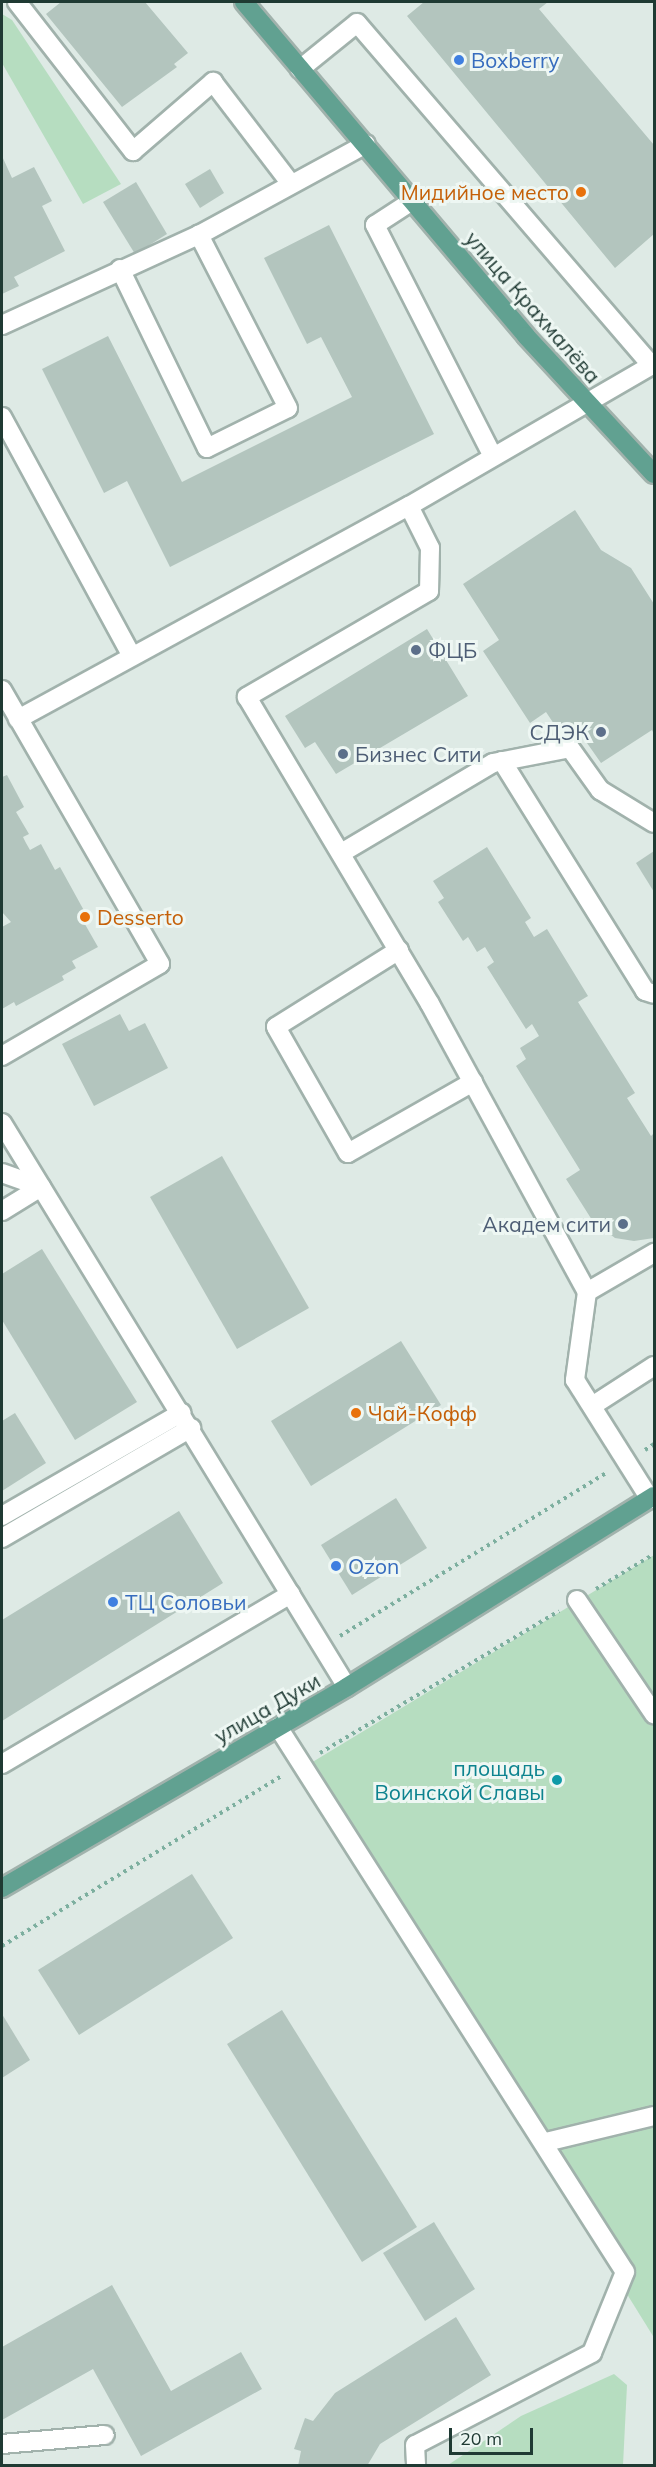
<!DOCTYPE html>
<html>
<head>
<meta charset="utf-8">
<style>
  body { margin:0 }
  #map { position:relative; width:656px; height:2467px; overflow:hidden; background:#deeae5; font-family:Mulish,sans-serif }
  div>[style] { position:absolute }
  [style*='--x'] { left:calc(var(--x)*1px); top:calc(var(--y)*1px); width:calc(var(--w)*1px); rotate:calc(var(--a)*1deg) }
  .green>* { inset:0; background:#b6ddc0 }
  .building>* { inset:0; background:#b3c5be }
  .path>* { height:4px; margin-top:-2px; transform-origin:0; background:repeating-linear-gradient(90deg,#7daf9f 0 3px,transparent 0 7.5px) }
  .roads { filter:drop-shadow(2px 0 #a1b2ac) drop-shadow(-2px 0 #a1b2ac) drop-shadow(0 2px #a1b2ac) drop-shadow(0 -2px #a1b2ac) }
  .minor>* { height:18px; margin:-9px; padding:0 9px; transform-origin:9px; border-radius:9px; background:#fff }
  .major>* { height:18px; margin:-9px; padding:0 9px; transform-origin:9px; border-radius:9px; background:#61a191 }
  .dots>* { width:16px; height:16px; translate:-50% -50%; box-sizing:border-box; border:3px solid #eef7f3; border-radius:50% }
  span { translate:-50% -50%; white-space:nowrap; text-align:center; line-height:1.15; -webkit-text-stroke:6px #eef7f3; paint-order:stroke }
  .shop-label { font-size:21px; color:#366cbe }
  .left { translate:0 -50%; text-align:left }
  .food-label { font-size:21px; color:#c56008 }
  .right { translate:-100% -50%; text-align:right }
  .street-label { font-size:21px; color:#1f3a33 }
  .service-label { font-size:21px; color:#4e5e75 }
  .culture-label { font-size:21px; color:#0d838f }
  .frame { position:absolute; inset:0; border:3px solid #1f3a33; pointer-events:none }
  .scale { position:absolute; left:449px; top:2428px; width:84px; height:27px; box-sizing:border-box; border:3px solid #1f3a33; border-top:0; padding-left:8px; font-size:18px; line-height:21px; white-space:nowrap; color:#1f3a33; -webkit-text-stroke:4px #eef7f3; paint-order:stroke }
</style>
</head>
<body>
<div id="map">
  <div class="green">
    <div style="clip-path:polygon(2px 14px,12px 20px,121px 184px,83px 204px,2px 63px)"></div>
    <div style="clip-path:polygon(654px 1555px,654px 2336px,653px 2336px,301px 1769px)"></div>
    <div style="clip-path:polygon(614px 2374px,627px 2385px,623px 2465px,448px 2465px,521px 2416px)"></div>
  </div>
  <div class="building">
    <div style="clip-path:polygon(61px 2px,145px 2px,188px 53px,174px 64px,177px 67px,122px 107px,46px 14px)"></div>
    <div style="clip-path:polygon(424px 2px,548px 2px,539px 9px,654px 145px,654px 234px,615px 268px,407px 16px)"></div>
    <div style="clip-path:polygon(2px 156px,12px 178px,34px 167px,52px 201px,42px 206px,65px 251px,14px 277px,19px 286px,2px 294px)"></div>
    <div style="clip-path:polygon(210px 169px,224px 193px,200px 208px,185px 184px)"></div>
    <div style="clip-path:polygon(136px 182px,167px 234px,135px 254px,103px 202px)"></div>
    <div style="clip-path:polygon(329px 225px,434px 434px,170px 567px,127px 481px,104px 493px,42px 369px,108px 336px,182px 482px,352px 397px,321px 337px,307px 344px,264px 258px)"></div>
    <div style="clip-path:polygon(575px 510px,601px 550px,631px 568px,654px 604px,654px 734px,652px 730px,601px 763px,580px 733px,566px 742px,546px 712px,530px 723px,483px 651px,499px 640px,463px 584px)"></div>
    <div style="clip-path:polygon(427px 629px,468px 696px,336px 774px,315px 742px,305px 748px,285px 716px)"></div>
    <div style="clip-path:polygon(7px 775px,24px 807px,16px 812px,29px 834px,23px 837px,26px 843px,30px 850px,41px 844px,55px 870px,60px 867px,87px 916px,82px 919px,98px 947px,72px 961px,76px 968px,62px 976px,64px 980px,16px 1006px,14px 1002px,2px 1009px,2px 927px,11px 922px,2px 912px,2px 777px)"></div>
    <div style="clip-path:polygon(487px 847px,531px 918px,525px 922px,534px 937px,547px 929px,588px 996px,578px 1002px,635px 1093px,627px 1098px,651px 1136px,654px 1133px,654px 1238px,634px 1241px,615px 1238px,592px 1220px,566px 1179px,580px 1170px,516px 1066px,526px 1059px,520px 1048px,539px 1036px,532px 1024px,526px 1029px,487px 967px,494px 962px,485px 947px,477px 952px,468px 937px,463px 941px,438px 902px,444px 898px,433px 881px)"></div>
    <div style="clip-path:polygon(654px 851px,654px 892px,636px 863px)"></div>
    <div style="clip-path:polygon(120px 1014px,129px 1031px,145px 1023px,168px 1068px,94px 1106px,62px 1044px)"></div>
    <div style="clip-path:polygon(222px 1156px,309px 1308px,237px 1349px,150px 1197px)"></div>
    <div style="clip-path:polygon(42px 1249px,137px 1402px,75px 1440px,2px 1320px,2px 1274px)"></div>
    <div style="clip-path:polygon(401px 1341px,441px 1405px,311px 1486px,271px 1421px)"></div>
    <div style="clip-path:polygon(15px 1413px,46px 1463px,2px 1491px,2px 1421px)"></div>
    <div style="clip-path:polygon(396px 1498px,427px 1548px,352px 1595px,321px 1545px)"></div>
    <div style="clip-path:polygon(179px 1511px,223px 1583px,2px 1721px,2px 1620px)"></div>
    <div style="clip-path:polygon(192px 1874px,233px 1938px,79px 2035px,38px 1970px)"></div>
    <div style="clip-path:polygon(282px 2010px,417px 2227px,362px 2262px,227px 2044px)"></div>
    <div style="clip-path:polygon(2px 2014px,30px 2060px,2px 2078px)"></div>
    <div style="clip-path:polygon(434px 2222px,475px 2289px,425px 2321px,383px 2253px)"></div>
    <div style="clip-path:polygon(112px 2285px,171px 2391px,241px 2352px,262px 2389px,141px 2456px,93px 2369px,2px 2420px,2px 2347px)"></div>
    <div style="clip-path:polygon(456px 2317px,491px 2375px,380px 2444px,367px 2466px,298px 2466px,301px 2451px,294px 2449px,305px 2418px,313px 2421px,335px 2393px)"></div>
  </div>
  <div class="path">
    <div style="--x:645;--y:1450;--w:11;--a:-34"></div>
    <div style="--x:596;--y:1589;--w:68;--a:-31.1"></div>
    <div style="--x:340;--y:1636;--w:314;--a:-31.5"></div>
    <div style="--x:320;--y:1753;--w:278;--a:-30.7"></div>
    <div style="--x:2;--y:1946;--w:329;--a:-31.3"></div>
  </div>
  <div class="roads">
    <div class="minor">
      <div style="--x:17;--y:2;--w:189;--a:52.1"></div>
      <div style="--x:133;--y:151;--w:106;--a:-40.8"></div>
      <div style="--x:213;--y:82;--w:128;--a:52.6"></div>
      <div style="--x:300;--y:69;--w:73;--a:-38.9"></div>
      <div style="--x:357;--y:23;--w:452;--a:49.3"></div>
      <div style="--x:412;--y:201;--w:44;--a:147"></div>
      <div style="--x:375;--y:225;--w:258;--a:63"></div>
      <div style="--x:120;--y:269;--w:199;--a:64.1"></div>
      <div style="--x:207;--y:448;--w:90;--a:-26.3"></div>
      <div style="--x:288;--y:408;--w:195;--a:-117.2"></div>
      <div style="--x:2;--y:325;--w:217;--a:-24.6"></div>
      <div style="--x:199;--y:235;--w:190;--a:-28.6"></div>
      <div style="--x:2;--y:417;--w:272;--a:61.5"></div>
      <div style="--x:409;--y:506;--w:47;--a:63.4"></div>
      <div style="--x:430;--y:548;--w:43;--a:91.3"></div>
      <div style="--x:429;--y:591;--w:211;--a:149.8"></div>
      <div style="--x:247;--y:697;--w:357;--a:59.2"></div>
      <div style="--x:430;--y:1004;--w:328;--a:61.4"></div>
      <div style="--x:587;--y:1292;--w:89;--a:97.8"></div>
      <div style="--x:575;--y:1380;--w:141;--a:57.8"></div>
      <div style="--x:2;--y:690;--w:316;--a:60"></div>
      <div style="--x:160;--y:964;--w:183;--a:149.8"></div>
      <div style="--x:18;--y:719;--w:445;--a:-28.6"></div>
      <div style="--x:409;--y:506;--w:283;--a:-30.1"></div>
      <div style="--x:502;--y:761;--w:271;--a:58.1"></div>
      <div style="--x:645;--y:991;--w:9;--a:18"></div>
      <div style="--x:343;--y:852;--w:174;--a:-30.7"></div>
      <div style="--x:493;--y:763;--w:78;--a:-11"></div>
      <div style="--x:570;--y:748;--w:52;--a:54.5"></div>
      <div style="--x:600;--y:790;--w:63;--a:31.4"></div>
      <div style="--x:399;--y:950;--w:145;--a:148"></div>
      <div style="--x:276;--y:1027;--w:145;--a:60.3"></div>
      <div style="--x:348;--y:1153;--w:144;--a:-29.6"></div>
      <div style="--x:2;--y:1123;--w:661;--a:58.55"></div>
      <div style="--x:2;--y:1173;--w:41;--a:19.7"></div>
      <div style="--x:2;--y:1211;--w:46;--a:-31.6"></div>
      <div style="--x:587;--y:1292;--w:78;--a:-30.2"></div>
      <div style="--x:592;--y:1406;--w:74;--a:-32.8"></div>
      <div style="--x:2;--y:1516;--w:207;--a:-29.9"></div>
      <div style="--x:2;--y:1538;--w:219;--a:-30.2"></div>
      <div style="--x:577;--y:1600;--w:138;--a:56"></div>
      <div style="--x:278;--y:1727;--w:646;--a:57.52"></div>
      <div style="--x:625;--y:2272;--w:87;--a:112.2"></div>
      <div style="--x:592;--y:2353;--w:199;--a:152.5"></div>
      <div style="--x:415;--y:2445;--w:21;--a:87"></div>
      <div style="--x:2;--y:1764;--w:335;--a:-30.5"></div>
      <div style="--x:546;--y:2142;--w:111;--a:-13.5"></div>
      <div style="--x:2;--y:2444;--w:103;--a:-5"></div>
    </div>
    <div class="major">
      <div style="--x:244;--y:2;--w:437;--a:49.8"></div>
      <div style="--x:526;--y:336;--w:188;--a:47.2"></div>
      <div style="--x:2;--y:1888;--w:399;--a:-30.2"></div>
      <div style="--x:347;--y:1687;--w:362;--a:-31.9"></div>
    </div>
  </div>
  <div class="dots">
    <div style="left:459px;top:60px;background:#3f7fe0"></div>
    <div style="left:581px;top:192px;background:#e8710a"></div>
    <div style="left:416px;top:650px;background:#5c6f8a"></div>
    <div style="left:601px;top:732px;background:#5c6f8a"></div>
    <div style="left:343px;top:754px;background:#5c6f8a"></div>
    <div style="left:85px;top:917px;background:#e8710a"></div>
    <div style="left:623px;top:1224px;background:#5c6f8a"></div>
    <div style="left:356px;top:1413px;background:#e8710a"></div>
    <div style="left:336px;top:1566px;background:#3f7fe0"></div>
    <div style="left:113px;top:1602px;background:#3f7fe0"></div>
    <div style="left:557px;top:1780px;background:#0f9aa8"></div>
  </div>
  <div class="shop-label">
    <span class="left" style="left:471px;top:60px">Boxberry</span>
    <span class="left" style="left:348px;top:1566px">Ozon</span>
    <span class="left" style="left:125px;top:1602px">ТЦ Соловьи</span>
  </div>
  <div class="food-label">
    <span class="right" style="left:569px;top:192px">Мидийное место</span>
    <span class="left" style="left:97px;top:917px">Desserto</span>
    <span class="left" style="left:368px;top:1413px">Чай-Кофф</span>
  </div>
  <div class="street-label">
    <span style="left:533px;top:307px;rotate:49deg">улица Крахмалёва</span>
    <span style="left:267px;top:1708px;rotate:-30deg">улица Дуки</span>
  </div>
  <div class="service-label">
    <span class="left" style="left:428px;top:650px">ФЦБ</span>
    <span class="right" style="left:589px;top:732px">СДЭК</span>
    <span class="left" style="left:355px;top:754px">Бизнес Сити</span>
    <span class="right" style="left:611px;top:1224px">Академ сити</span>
  </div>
  <div class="culture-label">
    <span class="right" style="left:545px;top:1780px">площадь<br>Воинской Славы</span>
  </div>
  <div class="frame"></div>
  <div class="scale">20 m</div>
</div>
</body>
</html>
